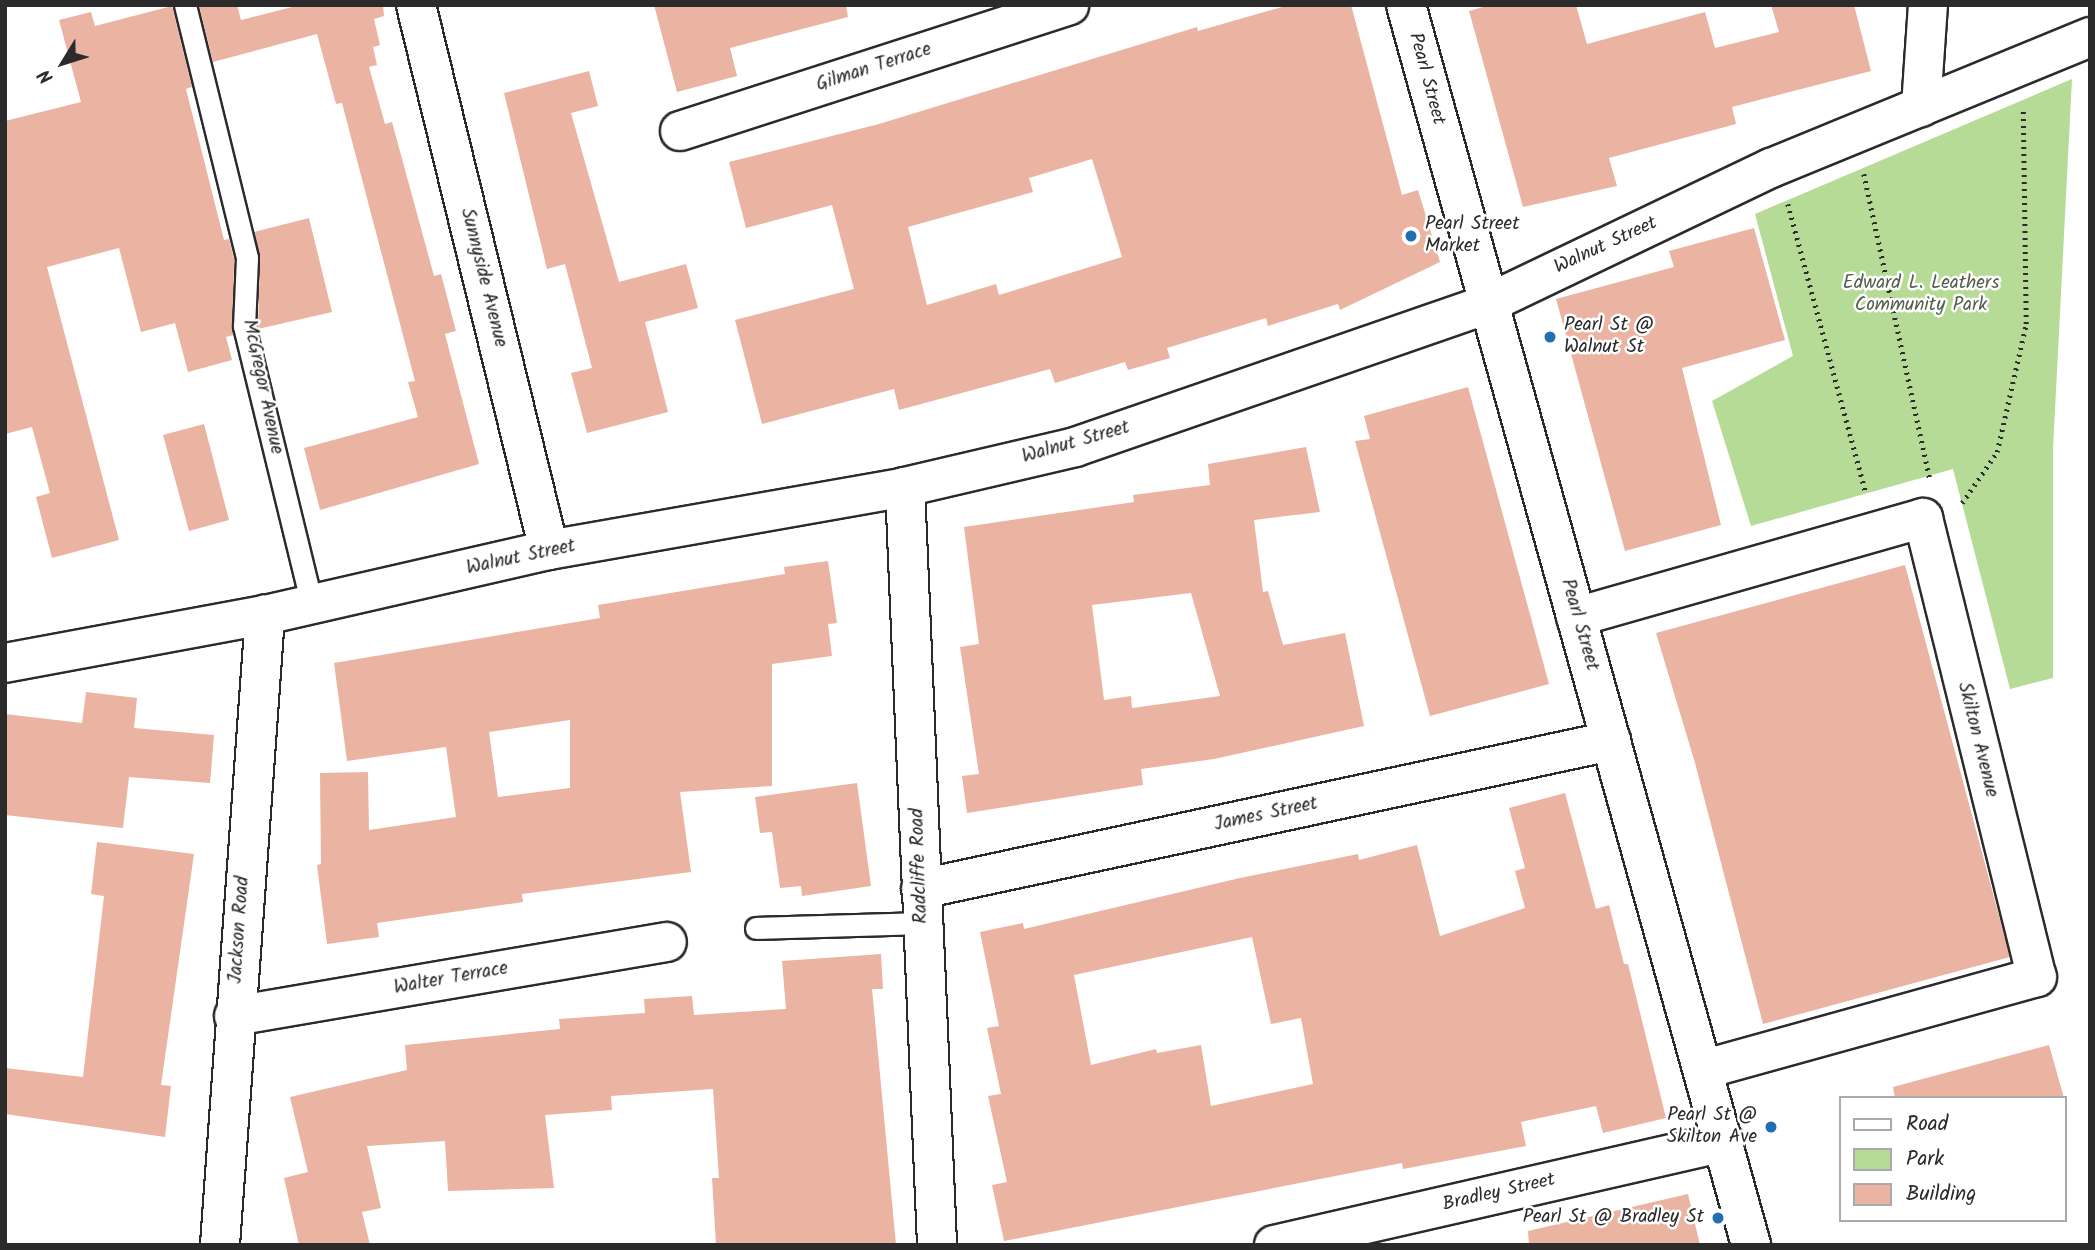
<!DOCTYPE html>
<html>
<head>
<meta charset="utf-8">
<style>
  body { margin:0 }
  #map { position:relative; width:2095px; height:1250px; overflow:hidden; background:#fff; font-family:Kalam,sans-serif }
  div>[style] { position:absolute }
  [style*='--x'] { left:calc(var(--x)*1px); top:calc(var(--y)*1px); width:calc(var(--w)*1px); rotate:calc(var(--a)*1deg) }
  .green>* { inset:0; background:#b5db97 }
  .building>* { inset:0; background:#ebb3a2 }
  .path>* { height:4.5px; margin-top:-2.25px; transform-origin:0; background:repeating-linear-gradient(90deg,#2b2b2b 0 2px,transparent 0 7px) }
  .roads { filter:drop-shadow(2px 0 #2b2b2b) drop-shadow(-2px 0 #2b2b2b) drop-shadow(0 2px #2b2b2b) drop-shadow(0 -2px #2b2b2b) }
  .lane>* { height:21px; margin:-10.5px; padding:0 10.5px; transform-origin:10.5px; border-radius:10.5px; background:#fff }
  .street>* { height:38px; margin:-19px; padding:0 19px; transform-origin:19px; border-radius:19px; background:#fff }
  .secondary>* { height:38px; margin:-19px; padding:0 19px; transform-origin:19px; border-radius:19px; background:#fff }
  .dots>* { width:19px; height:19px; translate:-50% -50%; box-sizing:border-box; border:4px solid #fff; border-radius:50% }
  span { translate:-50% -50%; white-space:nowrap; text-align:center; line-height:1.15; -webkit-text-stroke:5px #fff; paint-order:stroke }
  .street-label { font-size:19px; color:#2b2b2b }
  .poi-label { font-size:19px; color:#2b2b2b }
  .left { translate:0 -50%; text-align:left }
  .right { translate:-100% -50%; text-align:right }
  .park-label { font-size:19px; color:#54604b }
  .frame { position:absolute; inset:0; border:7px solid #2b2b2b; pointer-events:none }
  .legend { position:absolute; left:1839px; top:1096px; width:228px; height:126px; box-sizing:border-box; background:#fff; border:2px solid #aaa; margin:0; padding:9px 12px; list-style:none; font-size:21px; color:#2b2b2b }
  .legend li { display:flex; align-items:center; gap:14px; height:35px }
  .legend b { width:35px; border:2px solid #aaa }
  .north { position:absolute; left:28px; top:28px; width:70px; height:70px; -webkit-text-stroke:5px #fff; paint-order:stroke; rotate:232deg; font-size:19px; font-weight:700; line-height:28px; text-align:center; color:#2b2b2b }
  .north::after { content:''; display:block; margin:auto; width:24px; height:32px; background:#2b2b2b; clip-path:polygon(50% 0,100% 100%,50% 72%,0 100%) }
</style>
</head>
<body>
<div id="map">
  <div class="green">
    <div style="clip-path:polygon(2072px 79px,2053px 449px,2053px 678px,2010px 689px,1953px 469px,1751px 526px,1712px 401px,1793px 356px,1755px 214px)"></div>
  </div>
  <div class="building">
    <div style="clip-path:polygon(199px 5px,237px 5px,241px 20px,300px 5px,383px 5px,384px 16px,374px 19px,380px 45px,373px 47px,377px 65px,369px 67px,385px 124px,392px 122px,434px 276px,441px 274px,456px 331px,445px 334px,479px 464px,320px 510px,304px 448px,418px 417px,408px 382px,415px 381px,342px 103px,336px 104px,317px 34px,213px 62px)"></div>
    <div style="clip-path:polygon(654px 5px,846px 5px,848px 17px,730px 48px,737px 76px,677px 92px)"></div>
    <div style="clip-path:polygon(evenodd,1289px 5px,1351px 5px,1402px 195px,1418px 190px,1440px 262px,1340px 310px,1338px 304px,1268px 326px,1266px 318px,1167px 348px,1170px 358px,1128px 370px,1125px 362px,1055px 383px,1050px 369px,899px 410px,894px 389px,762px 424px,735px 320px,854px 289px,832px 205px,746px 228px,729px 162px,879px 124px,1197px 27px,1198px 31px,1289px 5px,1092px 159px,1122px 257px,999px 295px,996px 284px,927px 305px,908px 227px,1033px 192px,1029px 178px,1092px 159px)"></div>
    <div style="clip-path:polygon(1490px 5px,1576px 5px,1587px 44px,1705px 12px,1715px 48px,1779px 32px,1771px 5px,1854px 5px,1871px 71px,1732px 107px,1736px 124px,1609px 158px,1617px 186px,1523px 207px,1469px 11px)"></div>
    <div style="clip-path:polygon(172px 6px,192px 87px,186px 89px,224px 240px,229px 239px,234px 259px,233px 335px,226px 337px,232px 360px,188px 372px,175px 323px,141px 332px,119px 248px,47px 267px,119px 540px,52px 558px,36px 497px,50px 493px,32px 427px,5px 434px,5px 121px,81px 102px,59px 20px,91px 12px,95px 26px)"></div>
    <div style="clip-path:polygon(589px 71px,598px 106px,571px 113px,619px 282px,686px 264px,698px 308px,645px 322px,668px 412px,587px 433px,571px 373px,592px 368px,565px 264px,547px 269px,504px 93px)"></div>
    <div style="clip-path:polygon(309px 218px,332px 312px,258px 329px,260px 259px,254px 232px)"></div>
    <div style="clip-path:polygon(1754px 228px,1785px 340px,1682px 368px,1721px 525px,1625px 551px,1556px 299px,1674px 267px,1669px 251px)"></div>
    <div style="clip-path:polygon(1468px 387px,1549px 684px,1430px 716px,1355px 441px,1370px 439px,1364px 416px)"></div>
    <div style="clip-path:polygon(204px 424px,229px 520px,189px 531px,163px 435px)"></div>
    <div style="clip-path:polygon(evenodd,1306px 447px,1320px 512px,1254px 520px,1263px 592px,1268px 591px,1283px 645px,1345px 633px,1364px 726px,1214px 759px,1141px 769px,1143px 785px,967px 813px,962px 776px,979px 774px,960px 647px,979px 644px,964px 527px,1134px 502px,1133px 495px,1210px 485px,1208px 464px,1306px 447px,1191px 593px,1220px 696px,1132px 708px,1131px 696px,1104px 700px,1092px 605px,1191px 593px)"></div>
    <div style="clip-path:polygon(evenodd,828px 561px,837px 623px,828px 624px,832px 656px,772px 664px,772px 786px,680px 792px,691px 872px,522px 894px,523px 902px,377px 923px,379px 937px,327px 944px,317px 865px,321px 864px,320px 773px,368px 772px,369px 830px,456px 817px,446px 747px,347px 761px,334px 663px,600px 618px,598px 605px,785px 574px,784px 567px,828px 561px,570px 720px,570px 788px,498px 797px,489px 732px,570px 720px)"></div>
    <div style="clip-path:polygon(1905px 565px,2010px 957px,1763px 1024px,1695px 763px,1656px 633px)"></div>
    <div style="clip-path:polygon(86px 692px,137px 698px,134px 728px,214px 735px,210px 783px,129px 777px,123px 828px,5px 815px,5px 714px,82px 723px)"></div>
    <div style="clip-path:polygon(857px 783px,871px 886px,802px 896px,801px 886px,780px 888px,772px 832px,760px 833px,755px 797px)"></div>
    <div style="clip-path:polygon(evenodd,1565px 793px,1596px 909px,1609px 905px,1624px 964px,1628px 964px,1666px 1118px,1603px 1133px,1596px 1106px,1521px 1122px,1526px 1146px,1403px 1169px,1402px 1163px,1004px 1241px,992px 1185px,1007px 1182px,988px 1096px,1001px 1094px,987px 1028px,999px 1026px,980px 932px,1023px 923px,1024px 929px,1240px 878px,1358px 854px,1359px 860px,1417px 845px,1440px 936px,1525px 908px,1515px 871px,1525px 868px,1509px 808px,1565px 793px,1252px 937px,1271px 1024px,1301px 1018px,1313px 1084px,1211px 1106px,1201px 1045px,1157px 1053px,1156px 1049px,1091px 1065px,1074px 975px,1252px 937px)"></div>
    <div style="clip-path:polygon(97px 842px,194px 854px,161px 1085px,171px 1086px,165px 1137px,5px 1114px,5px 1068px,83px 1077px,104px 896px,91px 894px)"></div>
    <div style="clip-path:polygon(881px 954px,883px 989px,872px 989px,896px 1245px,716px 1245px,712px 1178px,719px 1178px,713px 1089px,611px 1096px,612px 1110px,545px 1115px,554px 1188px,448px 1191px,445px 1141px,367px 1146px,381px 1208px,362px 1212px,370px 1245px,299px 1245px,284px 1178px,308px 1172px,290px 1097px,407px 1070px,405px 1045px,560px 1029px,559px 1019px,645px 1013px,644px 999px,692px 996px,694px 1015px,786px 1009px,782px 961px)"></div>
    <div style="clip-path:polygon(2049px 1045px,2064px 1098px,1895px 1098px,1893px 1087px)"></div>
    <div style="clip-path:polygon(1688px 1194px,1700px 1245px,1529px 1245px,1528px 1231px)"></div>
  </div>
  <div class="path">
    <div style="--x:1864;--y:174;--w:313;--a:77.8"></div>
    <div style="--x:1788;--y:204;--w:299;--a:74.9"></div>
    <div style="--x:1962;--y:503;--w:62;--a:-55.5"></div>
    <div style="--x:1997;--y:452;--w:131;--a:-77.2"></div>
    <div style="--x:2026;--y:324;--w:215;--a:-90.8"></div>
  </div>
  <div class="roads">
    <div class="lane">
      <div style="--x:185;--y:5;--w:260;--a:76.2"></div>
      <div style="--x:247;--y:258;--w:68;--a:92.5"></div>
      <div style="--x:244;--y:326;--w:286;--a:76.3"></div>
      <div style="--x:756;--y:928;--w:166;--a:-1.7"></div>
    </div>
    <div class="street">
      <div style="--x:416;--y:5;--w:561;--a:76.29"></div>
      <div style="--x:1921;--y:107;--w:102;--a:-86.1"></div>
      <div style="--x:680;--y:131;--w:409;--a:-17.9"></div>
      <div style="--x:905;--y:487;--w:759;--a:87.58"></div>
      <div style="--x:1576;--y:617;--w:361;--a:-15.9"></div>
      <div style="--x:1923;--y:518;--w:473;--a:76.1"></div>
      <div style="--x:2037;--y:977;--w:345;--a:164.5"></div>
      <div style="--x:5;--y:663;--w:264;--a:-10.5"></div>
      <div style="--x:265;--y:615;--w:291;--a:-12.9"></div>
      <div style="--x:549;--y:550;--w:362;--a:-10"></div>
      <div style="--x:905;--y:487;--w:175;--a:-13.2"></div>
      <div style="--x:1075;--y:447;--w:436;--a:-19.1"></div>
      <div style="--x:1487;--y:304;--w:315;--a:-25.6"></div>
      <div style="--x:1771;--y:168;--w:345;--a:-22.3"></div>
      <div style="--x:921;--y:889;--w:706;--a:-12.11"></div>
      <div style="--x:234;--y:1016;--w:439;--a:-9.7"></div>
      <div style="--x:220;--y:1245;--w:632;--a:-85.91"></div>
      <div style="--x:1274;--y:1245;--w:462;--a:-12.9"></div>
    </div>
    <div class="secondary">
      <div style="--x:1406;--y:5;--w:1287;--a:74.45"></div>
    </div>
  </div>
  <div class="dots">
    <div style="left:1411px;top:236px;background:#1f6fb2"></div>
    <div style="left:1550px;top:337px;background:#1f6fb2"></div>
    <div style="left:1771px;top:1127px;background:#1f6fb2"></div>
    <div style="left:1718px;top:1218px;background:#1f6fb2"></div>
  </div>
  <div class="street-label">
    <span style="left:874px;top:68px;rotate:-18deg">Gilman Terrace</span>
    <span style="left:1426px;top:79px;rotate:75deg">Pearl Street</span>
    <span style="left:1606px;top:246px;rotate:-25deg">Walnut Street</span>
    <span style="left:483px;top:278px;rotate:76deg">Sunnyside Avenue</span>
    <span style="left:262px;top:387px;rotate:78deg">McGregor Avenue</span>
    <span style="left:1076px;top:443px;rotate:-16deg">Walnut Street</span>
    <span style="left:521px;top:558px;rotate:-12deg">Walnut Street</span>
    <span style="left:1579px;top:625px;rotate:74deg">Pearl Street</span>
    <span style="left:1977px;top:740px;rotate:76deg">Skilton Avenue</span>
    <span style="left:1266px;top:815px;rotate:-12deg">James Street</span>
    <span style="left:920px;top:866px;rotate:-92deg">Radcliffe Road</span>
    <span style="left:240px;top:930px;rotate:-86deg">Jackson Road</span>
    <span style="left:451px;top:979px;rotate:-10deg">Walter Terrace</span>
    <span style="left:1499px;top:1193px;rotate:-13deg">Bradley Street</span>
  </div>
  <div class="poi-label">
    <span class="left" style="left:1425px;top:236px">Pearl Street<br>Market</span>
    <span class="left" style="left:1564px;top:337px">Pearl St @<br>Walnut St</span>
    <span class="right" style="left:1757px;top:1127px">Pearl St @<br>Skilton Ave</span>
    <span class="right" style="left:1704px;top:1218px">Pearl St @ Bradley St</span>
  </div>
  <div class="park-label">
    <span style="left:1921px;top:295px">Edward L. Leathers<br>Community Park</span>
  </div>
  <div class="frame"></div>
  <ul class="legend">
  <li><b style="height:9px;background:#fff"></b>Road</li>
  <li><b style="height:19px;background:#b5db97"></b>Park</li>
  <li><b style="height:19px;background:#ebb3a2"></b>Building</li>
  </ul>
  <div class="north">N</div>
</div>
</body>
</html>
